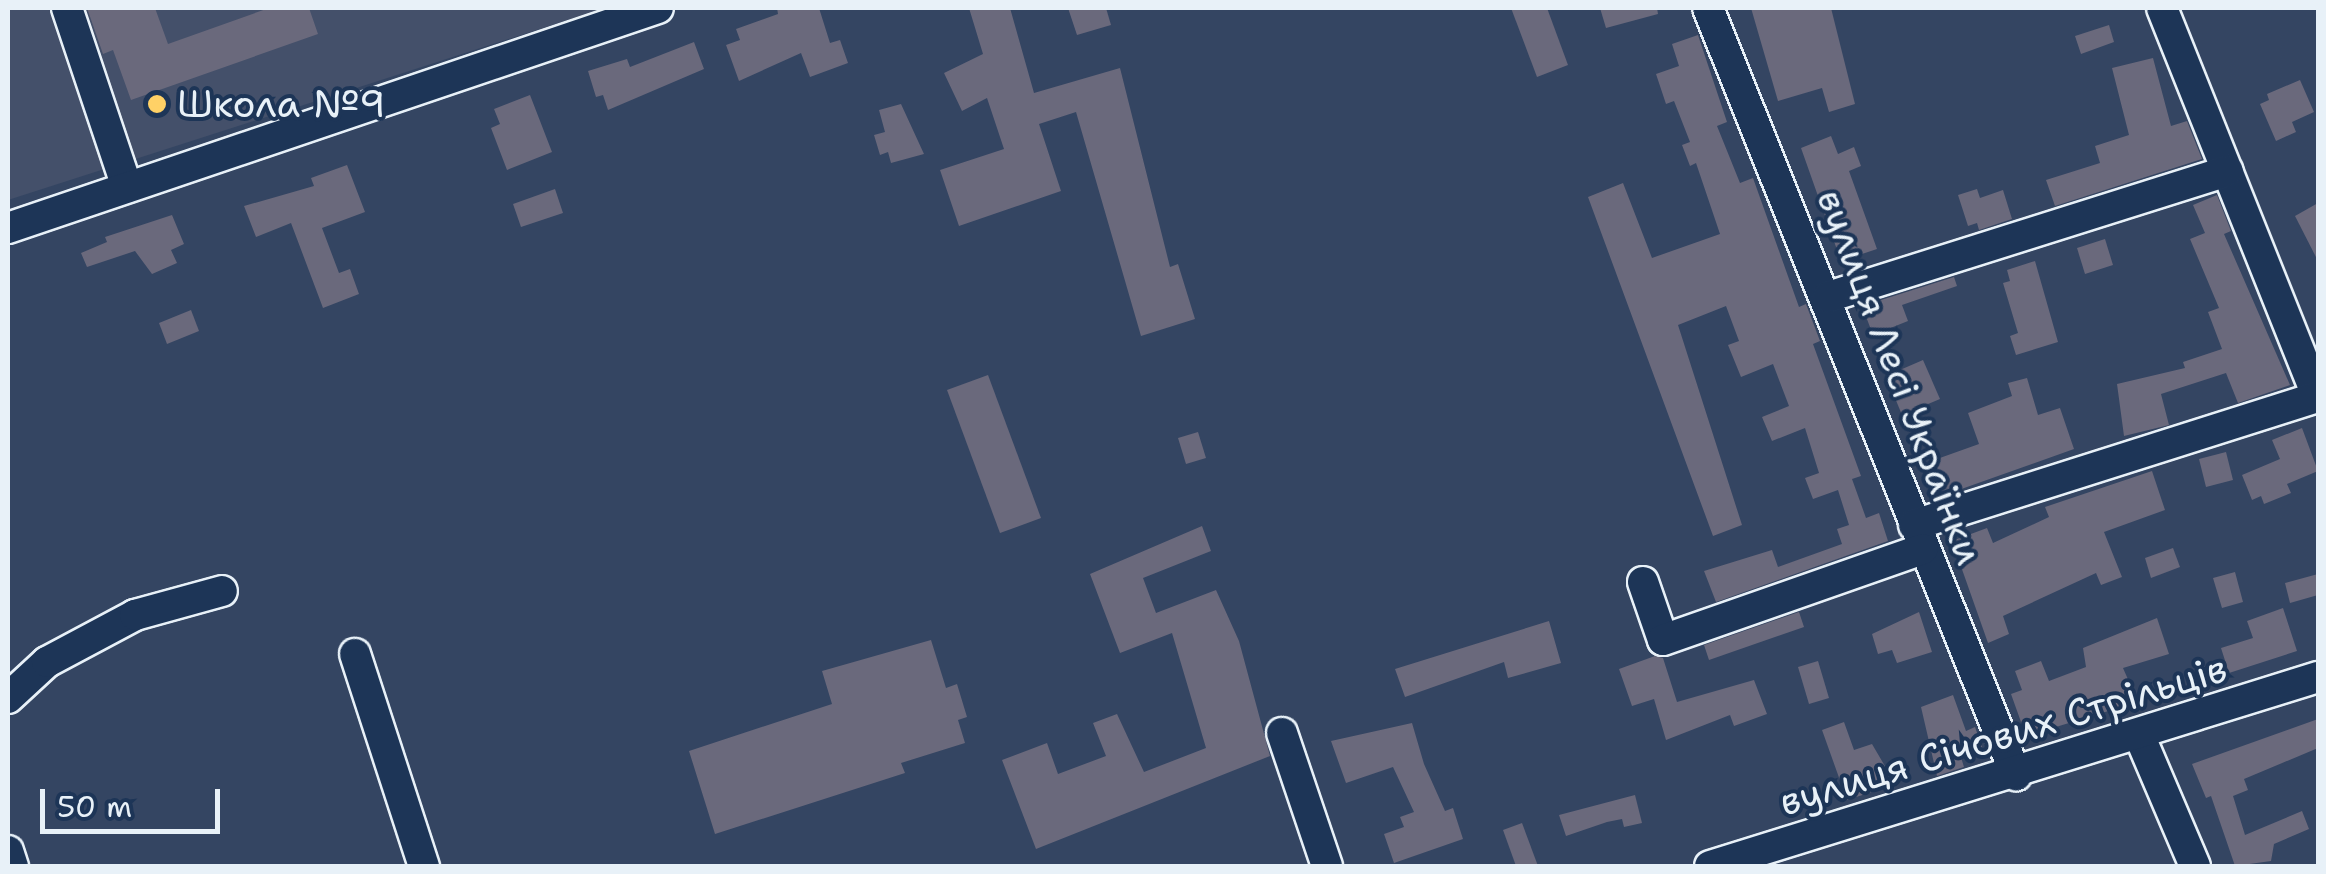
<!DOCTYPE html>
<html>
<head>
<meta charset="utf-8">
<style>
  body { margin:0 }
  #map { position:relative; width:2326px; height:874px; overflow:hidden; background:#344562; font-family:"Shantell Sans",sans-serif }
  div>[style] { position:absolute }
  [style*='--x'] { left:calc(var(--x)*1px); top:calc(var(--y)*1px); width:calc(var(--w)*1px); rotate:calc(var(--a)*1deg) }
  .built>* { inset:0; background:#44506a }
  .building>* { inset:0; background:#6a697c }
  .roads { filter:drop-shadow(2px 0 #e8f1f8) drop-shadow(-2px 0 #e8f1f8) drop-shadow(0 2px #e8f1f8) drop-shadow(0 -2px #e8f1f8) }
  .minor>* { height:30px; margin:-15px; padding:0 15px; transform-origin:15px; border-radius:15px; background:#1d3557 }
  .dots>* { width:28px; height:28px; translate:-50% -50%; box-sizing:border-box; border:5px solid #1d3557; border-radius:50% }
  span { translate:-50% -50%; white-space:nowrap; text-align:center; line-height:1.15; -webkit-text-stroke:8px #1d3557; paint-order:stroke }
  .poi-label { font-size:38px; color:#e8f1f8 }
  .left { translate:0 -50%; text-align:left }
  .street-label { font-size:38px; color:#e8f1f8 }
  .frame { position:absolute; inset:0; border:10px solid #e8f1f8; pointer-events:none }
  .scale { position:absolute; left:40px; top:789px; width:180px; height:45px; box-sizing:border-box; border:5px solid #e8f1f8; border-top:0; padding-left:12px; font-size:30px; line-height:35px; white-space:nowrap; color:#e8f1f8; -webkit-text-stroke:8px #1d3557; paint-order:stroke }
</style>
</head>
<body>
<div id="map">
  <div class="built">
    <div style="clip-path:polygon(8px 8px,605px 8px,8px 200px)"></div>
  </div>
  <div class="building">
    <div style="clip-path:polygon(87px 8px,155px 8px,168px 44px,269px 8px,309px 8px,318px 34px,131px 100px,113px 50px,103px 54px)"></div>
    <div style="clip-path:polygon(777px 8px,819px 8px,830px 43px,840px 40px,848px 63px,810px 77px,801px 53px,739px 81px,726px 45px,740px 40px,736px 29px,778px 14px)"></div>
    <div style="clip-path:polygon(969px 8px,1010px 8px,1034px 93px,1120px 68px,1170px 267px,1178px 264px,1195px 319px,1141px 336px,1076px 112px,1039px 124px,1061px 191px,959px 226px,940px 170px,1004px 149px,987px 98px,962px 111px,944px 73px,983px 54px)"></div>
    <div style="clip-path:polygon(1068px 8px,1106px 8px,1111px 25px,1077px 35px)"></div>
    <div style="clip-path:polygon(1511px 8px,1547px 8px,1568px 65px,1537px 77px)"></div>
    <div style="clip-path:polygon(1600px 8px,1657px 8px,1658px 14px,1606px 28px)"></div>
    <div style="clip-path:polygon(1751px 8px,1831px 8px,1855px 104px,1829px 112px,1822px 88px,1778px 101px)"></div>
    <div style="clip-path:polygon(2109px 25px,2114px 42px,2081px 54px,2075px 36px)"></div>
    <div style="clip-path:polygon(1698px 35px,1727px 122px,1717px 126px,1740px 183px,1753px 178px,1799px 307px,1806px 304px,1820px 341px,1813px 344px,1861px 476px,1852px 479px,1866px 518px,1879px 513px,1888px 541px,1716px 602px,1704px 571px,1772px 550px,1778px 567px,1842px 544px,1837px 529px,1849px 525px,1838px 490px,1813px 499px,1805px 478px,1819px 473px,1805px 428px,1772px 441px,1762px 417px,1789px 406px,1773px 364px,1741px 377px,1728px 345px,1739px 341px,1726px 306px,1678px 325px,1742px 525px,1713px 536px,1588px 197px,1623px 183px,1652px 258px,1720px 234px,1696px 163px,1690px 166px,1682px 145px,1690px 142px,1674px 101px,1666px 104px,1656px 74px,1679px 66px,1672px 44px)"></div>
    <div style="clip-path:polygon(694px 42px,704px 69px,608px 110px,603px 95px,596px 97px,588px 71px,627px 59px,630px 67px)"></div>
    <div style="clip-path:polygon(2153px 58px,2171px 126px,2187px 121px,2202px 159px,2055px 206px,2046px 180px,2100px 163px,2095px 146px,2129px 135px,2112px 68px)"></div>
    <div style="clip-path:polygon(2300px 80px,2314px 112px,2292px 122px,2296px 132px,2276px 141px,2260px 104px,2269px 100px,2267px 94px)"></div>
    <div style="clip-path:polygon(530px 95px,552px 152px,507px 170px,491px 128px,500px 124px,494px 109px)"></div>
    <div style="clip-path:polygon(901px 104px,924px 154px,891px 163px,888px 152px,880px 155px,874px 135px,885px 132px,879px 110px)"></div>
    <div style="clip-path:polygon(1831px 136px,1838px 154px,1854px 147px,1861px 166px,1849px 171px,1877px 249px,1841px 261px,1801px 148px)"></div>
    <div style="clip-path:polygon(347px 165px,365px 212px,322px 228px,339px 273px,350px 269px,359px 294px,323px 308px,291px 223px,256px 237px,244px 206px,314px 186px,311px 178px)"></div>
    <div style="clip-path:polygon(555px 189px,563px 213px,521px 227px,513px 204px)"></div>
    <div style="clip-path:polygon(1977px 189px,1980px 198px,2003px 190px,2012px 219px,1979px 230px,1977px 223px,1968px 226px,1958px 195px)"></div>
    <div style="clip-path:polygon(2217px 195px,2231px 231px,2224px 234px,2290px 385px,2238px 403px,2226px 373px,2161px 394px,2169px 425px,2124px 436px,2117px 384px,2185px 368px,2183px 362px,2222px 349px,2208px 312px,2219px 308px,2190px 239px,2205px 233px,2193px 205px)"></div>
    <div style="clip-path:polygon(2318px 203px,2318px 261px,2295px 216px)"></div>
    <div style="clip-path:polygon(172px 215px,184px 244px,171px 250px,177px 263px,152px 274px,135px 251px,87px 267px,81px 253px,107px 242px,105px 237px)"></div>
    <div style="clip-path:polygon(2105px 239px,2113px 265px,2085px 274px,2077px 248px)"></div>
    <div style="clip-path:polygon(2035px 261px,2058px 342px,2016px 355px,2010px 336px,2018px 333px,2003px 283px,2010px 281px,2007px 270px)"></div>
    <div style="clip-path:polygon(1954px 277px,1957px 286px,1902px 305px,1908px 321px,1873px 335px,1862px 306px)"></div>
    <div style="clip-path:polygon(191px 310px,199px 331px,167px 344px,159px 323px)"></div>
    <div style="clip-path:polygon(1923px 360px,1940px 399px,1902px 415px,1886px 376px)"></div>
    <div style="clip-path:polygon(988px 375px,1041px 518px,1000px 533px,947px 390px)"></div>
    <div style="clip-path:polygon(2027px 378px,2038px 415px,2060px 408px,2074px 449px,1936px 498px,1923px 464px,1979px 444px,1968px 413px,2012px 396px,2008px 383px)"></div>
    <div style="clip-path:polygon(2302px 428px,2318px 471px,2287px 484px,2291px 493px,2264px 504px,2261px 496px,2252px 500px,2242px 475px,2280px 459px,2272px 440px)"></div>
    <div style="clip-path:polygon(1198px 432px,1206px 458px,1186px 464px,1178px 438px)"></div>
    <div style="clip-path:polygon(2226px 452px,2233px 480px,2206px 487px,2199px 459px)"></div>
    <div style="clip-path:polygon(2152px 471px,2165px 510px,2104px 532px,2122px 577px,2101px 585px,2096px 573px,2003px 616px,2009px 634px,1988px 643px,1952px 541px,1987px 528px,1993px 543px,2049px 517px,2045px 507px)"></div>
    <div style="clip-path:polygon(1202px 526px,1211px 551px,1143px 578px,1156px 613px,1216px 590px,1239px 641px,1270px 756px,1036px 849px,1002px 760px,1047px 743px,1058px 774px,1106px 756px,1093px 723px,1117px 714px,1144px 772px,1206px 748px,1172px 633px,1120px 653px,1090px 574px)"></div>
    <div style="clip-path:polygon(2173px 548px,2180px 567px,2151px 578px,2145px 558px)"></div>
    <div style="clip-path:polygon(2235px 572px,2243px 602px,2222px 608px,2213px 578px)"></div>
    <div style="clip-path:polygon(2318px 574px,2318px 595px,2290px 603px,2285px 583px)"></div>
    <div style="clip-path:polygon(2283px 608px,2297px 651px,2229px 673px,2221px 648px,2253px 638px,2247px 621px)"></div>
    <div style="clip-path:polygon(1799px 612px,1804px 627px,1709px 660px,1704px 645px)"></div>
    <div style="clip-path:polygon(1919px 612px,1932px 652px,1897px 663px,1892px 650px,1878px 654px,1872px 634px)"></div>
    <div style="clip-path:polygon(2157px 618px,2169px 654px,2123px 668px,2138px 702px,2026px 736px,2011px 694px,2022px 690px,2015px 671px,2041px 661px,2049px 681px,2086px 667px,2083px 648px)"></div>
    <div style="clip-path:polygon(1549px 621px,1561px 663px,1508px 678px,1504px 662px,1405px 697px,1395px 669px)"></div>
    <div style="clip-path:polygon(931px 640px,946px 688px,957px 684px,967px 717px,958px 720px,965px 743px,901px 763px,905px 773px,715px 834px,689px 751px,832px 704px,822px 671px)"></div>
    <div style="clip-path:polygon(1655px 656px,1663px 658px,1677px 702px,1754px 680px,1767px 714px,1734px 726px,1730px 715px,1666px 740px,1654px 699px,1632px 706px,1619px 669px)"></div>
    <div style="clip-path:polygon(1818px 661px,1829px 698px,1809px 704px,1798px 667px)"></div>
    <div style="clip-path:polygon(1953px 695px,1966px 731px,1975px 727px,1982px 747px,1960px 754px,1964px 767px,1937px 776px,1921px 707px)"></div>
    <div style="clip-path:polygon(2318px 719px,2318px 748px,2244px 779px,2248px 790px,2233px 796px,2245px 835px,2302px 811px,2309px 829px,2274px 844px,2271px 861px,2235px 866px,2211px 796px,2206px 798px,2192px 764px)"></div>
    <div style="clip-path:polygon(1844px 722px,1854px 750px,1872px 744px,1889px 773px,1880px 776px,1884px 788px,1847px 800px,1822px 730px)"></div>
    <div style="clip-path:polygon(1412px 723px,1424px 764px,1445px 811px,1453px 808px,1463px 839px,1394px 863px,1384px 834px,1404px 827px,1400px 817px,1414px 812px,1393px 767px,1346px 783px,1331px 741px)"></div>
    <div style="clip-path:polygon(1635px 795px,1642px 823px,1624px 827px,1622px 819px,1607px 822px,1566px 836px,1559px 815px)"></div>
    <div style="clip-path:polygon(1522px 823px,1538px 866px,1516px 866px,1503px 830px)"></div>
  </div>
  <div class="roads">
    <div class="minor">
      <div style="--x:67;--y:8;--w:189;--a:71.5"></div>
      <div style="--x:1708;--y:8;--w:827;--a:68.12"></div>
      <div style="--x:2162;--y:8;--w:420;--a:68.2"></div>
      <div style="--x:8;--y:228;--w:686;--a:-18.7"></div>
      <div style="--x:1828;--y:297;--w:419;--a:-17.5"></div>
      <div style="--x:1914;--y:525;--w:424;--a:-17.6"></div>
      <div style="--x:1643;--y:582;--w:61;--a:71"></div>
      <div style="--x:1663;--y:640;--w:275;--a:-19.3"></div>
      <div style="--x:355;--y:654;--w:223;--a:72"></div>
      <div style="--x:8;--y:698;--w:53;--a:-42.7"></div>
      <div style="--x:47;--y:662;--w:100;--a:-28.1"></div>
      <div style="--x:135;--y:615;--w:90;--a:-15.4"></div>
      <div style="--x:1282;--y:733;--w:140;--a:71.3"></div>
      <div style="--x:2140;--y:737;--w:140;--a:66.9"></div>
      <div style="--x:8;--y:851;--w:16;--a:72"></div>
      <div style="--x:1710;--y:866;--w:637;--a:-17.27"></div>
    </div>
  </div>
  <div class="dots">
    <div style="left:157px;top:104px;background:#ffd166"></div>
  </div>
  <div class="poi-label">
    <span class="left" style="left:177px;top:104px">Школа №9</span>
  </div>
  <div class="street-label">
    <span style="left:1900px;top:377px;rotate:69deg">вулиця Лесі Українки</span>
    <span style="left:2003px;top:735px;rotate:-17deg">вулиця Січових Стрільців</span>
  </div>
  <div class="frame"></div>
  <div class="scale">50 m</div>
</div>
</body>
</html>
